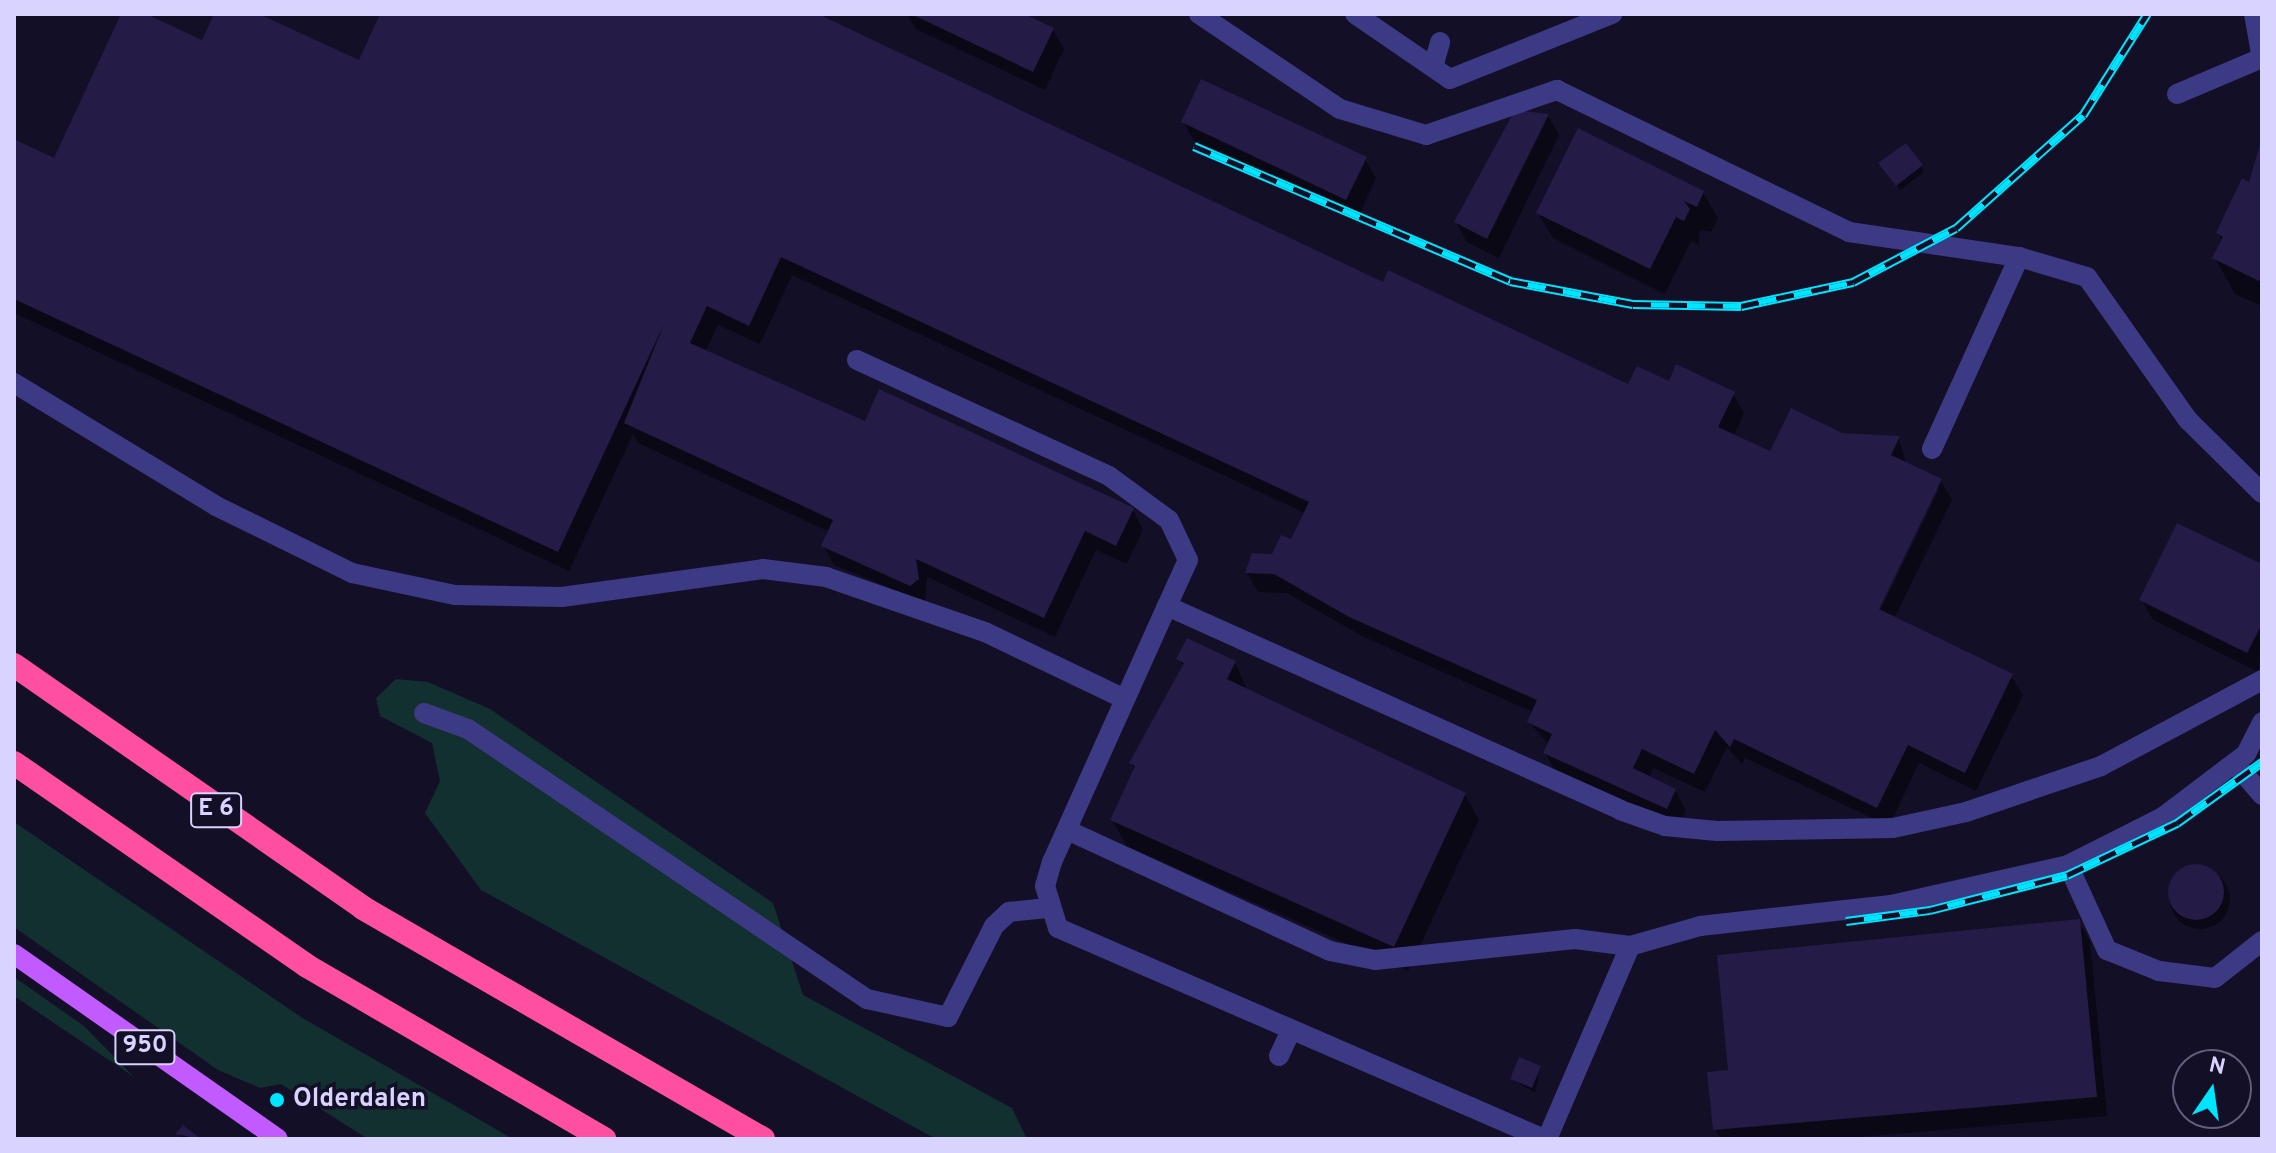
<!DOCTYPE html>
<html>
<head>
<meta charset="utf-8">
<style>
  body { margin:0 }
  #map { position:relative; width:2276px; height:1153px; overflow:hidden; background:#130f26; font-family:Overpass,sans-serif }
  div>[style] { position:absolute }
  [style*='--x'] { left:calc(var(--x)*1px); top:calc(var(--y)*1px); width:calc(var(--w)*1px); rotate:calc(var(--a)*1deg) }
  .green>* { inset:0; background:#12302f }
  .shadow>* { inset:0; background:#0007 }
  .round { border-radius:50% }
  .building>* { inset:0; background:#241b47 }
  .minor>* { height:20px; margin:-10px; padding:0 10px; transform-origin:10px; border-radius:10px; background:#3d3a85 }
  .major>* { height:20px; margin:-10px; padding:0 10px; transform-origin:10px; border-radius:10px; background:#c25bff }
  .highway>* { height:24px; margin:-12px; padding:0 12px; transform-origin:12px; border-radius:12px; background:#ff4fa3 }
  .rail>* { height:9px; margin-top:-4.5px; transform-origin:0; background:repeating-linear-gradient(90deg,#130f26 0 18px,#00e5ff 0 36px); box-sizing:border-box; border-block:2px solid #00e5ff }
  .dots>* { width:22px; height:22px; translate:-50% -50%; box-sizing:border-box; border:4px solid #130f26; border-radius:50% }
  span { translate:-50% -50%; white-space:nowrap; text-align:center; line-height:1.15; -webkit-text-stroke:7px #130f26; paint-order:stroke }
  .shield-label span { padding:2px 6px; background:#130f26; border:2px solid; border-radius:6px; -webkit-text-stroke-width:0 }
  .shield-label { font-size:24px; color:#d9d4ff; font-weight:700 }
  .poi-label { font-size:26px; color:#d9d4ff; font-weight:700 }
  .left { translate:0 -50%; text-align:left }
  .frame { position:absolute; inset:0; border:16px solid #d9d4ff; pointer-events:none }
  .north { position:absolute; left:2172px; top:1049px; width:80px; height:80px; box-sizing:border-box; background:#130f26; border:2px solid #625e7d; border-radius:50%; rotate:13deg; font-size:22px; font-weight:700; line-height:32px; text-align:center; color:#d9d4ff }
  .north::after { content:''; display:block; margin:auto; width:28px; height:36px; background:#00e5ff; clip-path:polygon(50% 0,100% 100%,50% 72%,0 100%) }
</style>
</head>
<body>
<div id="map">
  <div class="green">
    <div style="clip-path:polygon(396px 679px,428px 682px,490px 709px,773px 903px,803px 995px,1012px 1108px,1027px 1139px,936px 1139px,481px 890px,425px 813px,440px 781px,432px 743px,380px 716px,376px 698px)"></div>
    <div style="clip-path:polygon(14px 822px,304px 1019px,513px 1139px,368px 1139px,281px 1084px,260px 1088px,218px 1070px,14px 927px)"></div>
    <div style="clip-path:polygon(14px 977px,84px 1026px,134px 1077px,14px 996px)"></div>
  </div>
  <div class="shadow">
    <div style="clip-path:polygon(evenodd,123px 14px,141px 14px,203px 43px,216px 14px,255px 14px,360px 63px,383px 14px,811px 14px,1384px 285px,1629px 387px,1670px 383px,1733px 394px,1744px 413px,1734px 436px,1771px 454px,1841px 435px,1899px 438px,1906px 464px,1941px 481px,1952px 500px,1894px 619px,2011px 676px,2023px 695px,1976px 791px,1919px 763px,1889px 826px,1745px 758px,1742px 764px,1727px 747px,1705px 792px,1653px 768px,1649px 778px,1675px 790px,1686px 810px,1678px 827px,1556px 773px,1545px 753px,1549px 745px,1529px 722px,1533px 712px,1362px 636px,1287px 593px,1258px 592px,1247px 572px,1292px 542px,1305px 513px,792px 275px,760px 344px,718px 325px,705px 352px,866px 424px,1132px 509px,1143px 529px,1127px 564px,1096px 550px,1055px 637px,927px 577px,925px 602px,834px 565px,823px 545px,830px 532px,638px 443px,633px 434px,569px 571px,14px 313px,14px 141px,55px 160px,123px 14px,1935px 489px,1939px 489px,1876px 619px,1873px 617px,1935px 489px)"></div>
    <div style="clip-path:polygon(907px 14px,1019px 14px,1053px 30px,1064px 49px,1045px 90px,916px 29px)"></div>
    <div style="clip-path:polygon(1548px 116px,1559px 135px,1499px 258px,1467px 242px,1456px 222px)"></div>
    <div style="clip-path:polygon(1183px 122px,1365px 159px,1376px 178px,1358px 218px,1194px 141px)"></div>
    <div style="clip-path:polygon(2262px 147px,2262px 306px,2235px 294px,2215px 258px,2223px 242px,2218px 233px,2250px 185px)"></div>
    <div style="clip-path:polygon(1921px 166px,1924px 172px,1900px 190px,1884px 169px)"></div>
    <div style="clip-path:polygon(1703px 193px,1718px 218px,1711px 232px,1700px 230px,1699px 245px,1691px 241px,1665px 294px,1553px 238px,1538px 213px)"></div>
    <div style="clip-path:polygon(2262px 567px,2259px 672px,2153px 620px,2142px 600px)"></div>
    <div style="clip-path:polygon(1179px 659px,1235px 662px,1248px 691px,1465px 794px,1479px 820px,1408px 971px,1127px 846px,1112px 820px,1135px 770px,1131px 763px,1184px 667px)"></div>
    <div class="round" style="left:2170px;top:869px;width:60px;height:60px"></div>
    <div style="clip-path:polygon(2078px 921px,2090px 941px,2107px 1116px,1837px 1139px,1721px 1139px,1715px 1129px,1730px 1072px)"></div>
    <div style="clip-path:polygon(1540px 1067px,1535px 1093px,1512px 1079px)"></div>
    <div style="clip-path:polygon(183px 1128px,198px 1139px,181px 1139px)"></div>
  </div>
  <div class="building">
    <div style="clip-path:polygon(121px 14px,146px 14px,202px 40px,214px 14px,259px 14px,359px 60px,380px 14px,818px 14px,1383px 282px,1388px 270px,1628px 384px,1637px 366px,1669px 381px,1676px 364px,1735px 392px,1718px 427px,1770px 451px,1791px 408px,1842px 433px,1900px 436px,1891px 455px,1942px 479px,1879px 609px,2013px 674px,1965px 773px,1908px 745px,1877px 808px,1734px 739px,1730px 747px,1715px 730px,1694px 774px,1642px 749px,1633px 768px,1676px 789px,1667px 809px,1543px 753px,1552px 734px,1527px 722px,1537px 700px,1349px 617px,1274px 574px,1245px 573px,1252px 553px,1272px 554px,1281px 535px,1291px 539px,1309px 502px,781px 257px,749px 326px,707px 306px,690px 343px,865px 421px,879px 389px,1134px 508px,1116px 546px,1085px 531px,1044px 618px,916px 559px,919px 579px,910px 586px,821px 546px,833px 520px,624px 423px,664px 324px,558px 552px,14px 299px,14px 139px,54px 158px)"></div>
    <div style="clip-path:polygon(911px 14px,1024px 14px,1054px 28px,1033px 72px)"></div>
    <div style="clip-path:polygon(1201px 79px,1367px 157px,1346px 200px,1181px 122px)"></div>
    <div style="clip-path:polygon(1515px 110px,1549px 114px,1487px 239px,1454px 222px)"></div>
    <div style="clip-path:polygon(1578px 128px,1704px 191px,1697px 207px,1684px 201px,1690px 209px,1684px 221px,1676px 217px,1650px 269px,1536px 213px)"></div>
    <div style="clip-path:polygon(2262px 138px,2262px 275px,2259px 281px,2212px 258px,2223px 237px,2216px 233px,2242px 178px,2249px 182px)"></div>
    <div style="clip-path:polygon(1906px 143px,1923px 165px,1896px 186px,1878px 163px)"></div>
    <div style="clip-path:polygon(2177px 523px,2262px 564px,2262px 624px,2247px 653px,2139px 600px)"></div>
    <div style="clip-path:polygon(1187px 638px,1236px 661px,1227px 679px,1466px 793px,1394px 947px,1110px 820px,1135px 766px,1129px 763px,1184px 663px,1176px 659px)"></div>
    <div class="round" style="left:2168px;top:864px;width:56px;height:56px"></div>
    <div style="clip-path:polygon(2080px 919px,2097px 1097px,1713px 1130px,1707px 1072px,1728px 1070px,1717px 955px)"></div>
    <div style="clip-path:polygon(1519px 1057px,1541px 1066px,1532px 1088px,1510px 1079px)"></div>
    <div style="clip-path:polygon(183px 1125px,201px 1139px,175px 1134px)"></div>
  </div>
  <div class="minor">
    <div style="--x:1199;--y:14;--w:170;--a:34"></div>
    <div style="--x:1340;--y:109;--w:90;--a:16.8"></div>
    <div style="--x:1426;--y:135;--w:139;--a:-19"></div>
    <div style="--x:1557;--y:90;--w:325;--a:25.9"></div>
    <div style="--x:1849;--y:232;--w:172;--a:8.4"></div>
    <div style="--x:2019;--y:257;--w:71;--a:16.4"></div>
    <div style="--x:2087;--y:277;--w:175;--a:54.8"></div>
    <div style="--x:2188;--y:420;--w:104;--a:44.6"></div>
    <div style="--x:1355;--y:14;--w:115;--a:34.4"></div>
    <div style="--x:1450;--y:79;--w:175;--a:-21.9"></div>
    <div style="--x:2254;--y:14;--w:46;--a:79.9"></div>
    <div style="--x:1433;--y:67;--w:26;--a:-74"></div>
    <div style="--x:2177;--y:94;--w:92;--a:-23"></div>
    <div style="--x:857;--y:360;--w:277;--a:24.7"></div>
    <div style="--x:1109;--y:476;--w:74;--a:36.3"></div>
    <div style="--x:1169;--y:520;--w:44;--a:64.6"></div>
    <div style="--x:1188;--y:560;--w:51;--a:114.5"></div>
    <div style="--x:14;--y:383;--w:237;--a:31.3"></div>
    <div style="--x:216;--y:506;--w:152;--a:26.2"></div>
    <div style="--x:352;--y:573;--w:105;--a:12.1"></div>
    <div style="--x:455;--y:595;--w:107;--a:1.1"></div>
    <div style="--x:562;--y:597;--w:203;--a:-7.9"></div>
    <div style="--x:763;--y:569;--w:64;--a:7.2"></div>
    <div style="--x:826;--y:577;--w:168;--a:19.1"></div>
    <div style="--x:985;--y:632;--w:155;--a:25.6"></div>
    <div style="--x:1932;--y:449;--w:211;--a:-65.6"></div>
    <div style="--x:424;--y:713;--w:47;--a:20"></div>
    <div style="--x:468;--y:729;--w:482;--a:34.1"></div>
    <div style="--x:867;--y:999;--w:83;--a:12.5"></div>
    <div style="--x:948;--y:1017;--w:102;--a:-63.2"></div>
    <div style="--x:994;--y:926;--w:21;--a:-43"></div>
    <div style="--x:1009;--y:912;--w:38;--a:-6"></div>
    <div style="--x:2235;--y:763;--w:42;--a:49.8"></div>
    <div style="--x:1067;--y:830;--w:289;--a:24.7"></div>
    <div style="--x:1330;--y:951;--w:46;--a:11.3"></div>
    <div style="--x:1375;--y:960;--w:201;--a:-6"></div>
    <div style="--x:1575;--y:939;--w:55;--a:7.3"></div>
    <div style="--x:2068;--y:865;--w:94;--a:65.4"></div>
    <div style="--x:2107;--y:950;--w:56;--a:22"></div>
    <div style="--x:2159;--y:971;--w:56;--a:7.1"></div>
    <div style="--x:2215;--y:978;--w:60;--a:-38.2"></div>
    <div style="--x:1279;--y:1056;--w:26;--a:-65"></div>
    <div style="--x:1544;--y:1139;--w:530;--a:-156.53"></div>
    <div style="--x:1058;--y:928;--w:44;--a:-107.2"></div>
    <div style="--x:1045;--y:886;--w:25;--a:-74"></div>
    <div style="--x:1052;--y:862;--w:281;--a:-65.8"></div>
    <div style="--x:1167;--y:606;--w:497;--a:24.2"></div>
    <div style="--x:1620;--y:810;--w:48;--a:19.6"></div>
    <div style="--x:1665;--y:826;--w:52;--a:5.5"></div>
    <div style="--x:1717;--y:831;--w:176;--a:-1"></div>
    <div style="--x:1893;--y:828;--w:75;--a:-12.4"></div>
    <div style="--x:1966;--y:812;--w:143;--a:-18.8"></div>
    <div style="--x:2101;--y:766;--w:183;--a:-28.1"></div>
    <div style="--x:1547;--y:1139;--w:210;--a:-66.7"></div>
    <div style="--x:1630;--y:946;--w:73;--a:-15.9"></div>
    <div style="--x:1700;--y:926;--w:192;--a:-6.3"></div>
    <div style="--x:1891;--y:905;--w:181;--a:-12.7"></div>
    <div style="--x:2068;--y:865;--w:106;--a:-26.8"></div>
    <div style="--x:2163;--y:817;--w:104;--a:-37.2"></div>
    <div style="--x:2246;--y:754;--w:36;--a:-63"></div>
  </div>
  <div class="major">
    <div style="--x:14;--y:954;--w:322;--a:35"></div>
  </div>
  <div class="highway">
    <div style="--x:14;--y:665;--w:425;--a:34.8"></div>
    <div style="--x:363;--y:908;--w:462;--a:30"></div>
    <div style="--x:14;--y:763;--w:356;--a:34.7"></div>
    <div style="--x:307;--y:966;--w:344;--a:30.2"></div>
  </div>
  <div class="rail">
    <div style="--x:1194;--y:146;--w:344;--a:23.1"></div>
    <div style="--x:1510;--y:281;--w:125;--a:10.6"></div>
    <div style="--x:1633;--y:304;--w:108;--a:1.1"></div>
    <div style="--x:1741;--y:306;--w:115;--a:-12.1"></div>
    <div style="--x:1853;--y:282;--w:116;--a:-27.7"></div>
    <div style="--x:1956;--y:228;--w:170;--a:-41.7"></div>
    <div style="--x:2083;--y:115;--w:120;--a:-57.6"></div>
    <div style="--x:1846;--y:921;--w:85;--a:-7.5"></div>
    <div style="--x:1930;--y:910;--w:141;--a:-14.3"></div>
    <div style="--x:2067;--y:875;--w:122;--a:-25.3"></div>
    <div style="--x:2177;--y:823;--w:105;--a:-35.7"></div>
  </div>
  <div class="dots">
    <div style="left:277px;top:1100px;background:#00e5ff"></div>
  </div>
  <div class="shield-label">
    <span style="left:216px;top:810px">E 6</span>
    <span style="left:145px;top:1047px">950</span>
  </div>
  <div class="poi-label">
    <span class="left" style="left:293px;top:1100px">Olderdalen</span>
  </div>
  <div class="frame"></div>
  <div class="north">N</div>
</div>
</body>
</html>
